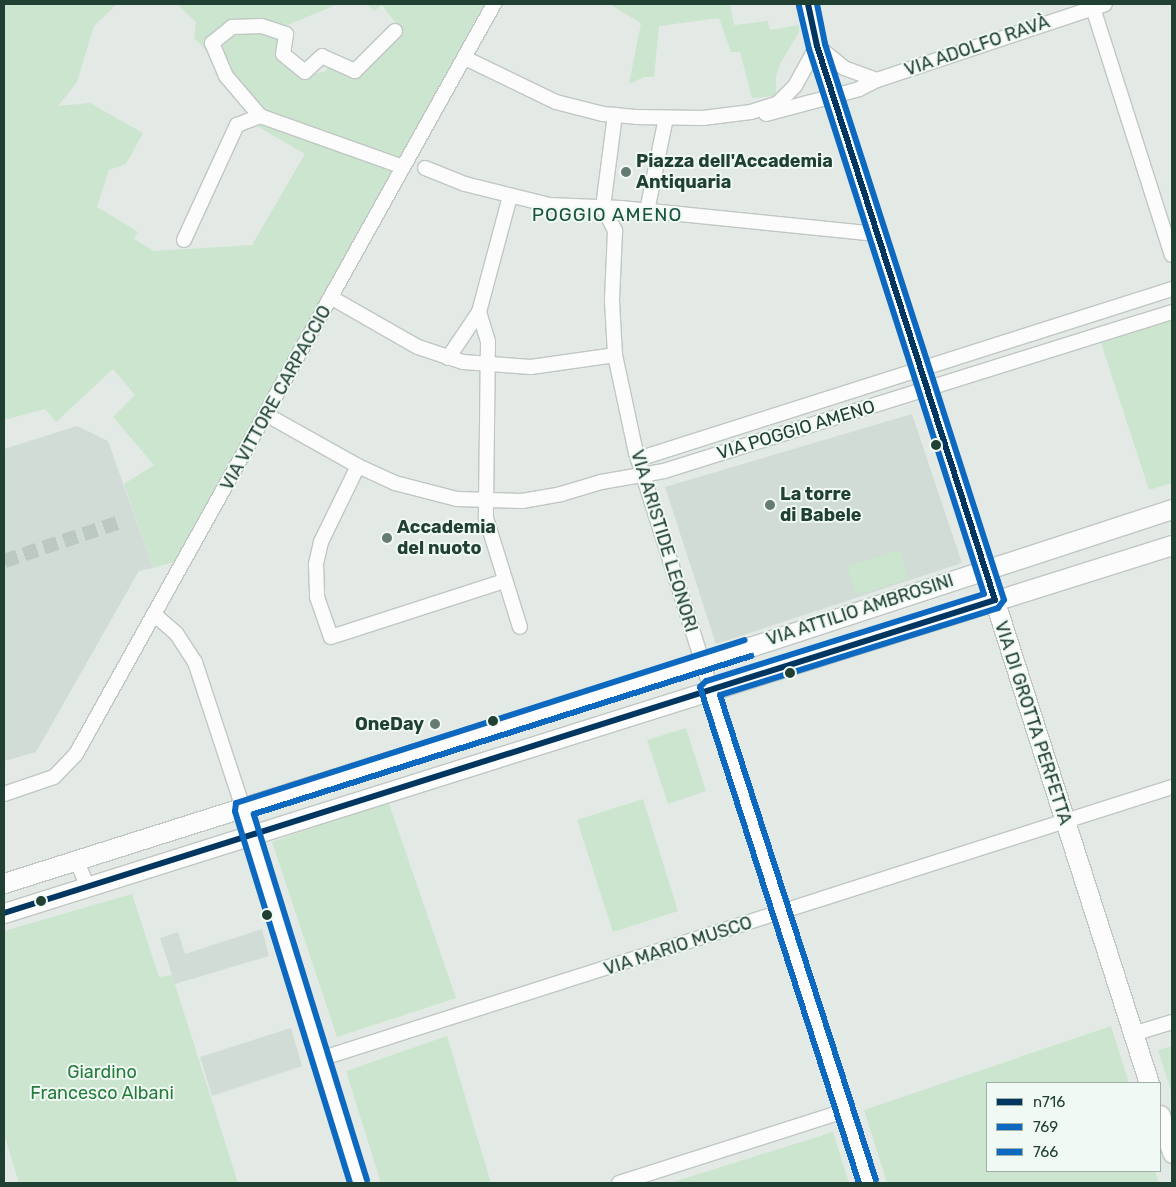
<!DOCTYPE html>
<html>
<head>
<meta charset="utf-8">
<style>
  body { margin:0 }
  #map { position:relative; width:1176px; height:1187px; overflow:hidden; background:#e3eae6; font-family:Rubik,sans-serif }
  div>[style] { position:absolute }
  [style*='--x'] { left:calc(var(--x)*1px); top:calc(var(--y)*1px); width:calc(var(--w)*1px); rotate:calc(var(--a)*1deg) }
  .built>* { inset:0; background:#d0dcd5 }
  .green>* { inset:0; background:#cbe5cf }
  .street-tunnel>* { height:14px; margin-top:-7px; transform-origin:0; background:repeating-linear-gradient(90deg,#bcc8c2 0 14px,transparent 0 21px) }
  .roads { filter:drop-shadow(1px 0 #c0c7c3) drop-shadow(-1px 0 #c0c7c3) drop-shadow(0 1px #c0c7c3) drop-shadow(0 -1px #c0c7c3) }
  .street>* { height:14px; margin:-7px; padding:0 7px; transform-origin:7px; border-radius:7px; background:#fbfcfb }
  .secondary>* { height:19px; margin:-9.5px; padding:0 9.5px; transform-origin:9.5px; border-radius:9.5px; background:#fbfcfb }
  .bus-1>* { height:6px; margin:-3px; padding:0 3px; transform-origin:3px; border-radius:3px; background:#00365f }
  .bus-2>* { height:6px; margin:-3px; padding:0 3px; transform-origin:3px; border-radius:3px; background:#0c69bf }
  .bus-3>* { height:6px; margin:-3px; padding:0 3px; transform-origin:3px; border-radius:3px; background:#0c69bf }
  .dots>* { width:14px; height:14px; translate:-50% -50%; box-sizing:border-box; border:2px solid #f1f9f4; border-radius:50% }
  span { translate:-50% -50%; white-space:nowrap; text-align:center; line-height:1.15; -webkit-text-stroke:4px #f1f9f4; paint-order:stroke }
  .street-label { font-size:18px; color:#1f4033 }
  .poi-label { font-size:18px; color:#1f4033; font-weight:700 }
  .left { translate:0 -50%; text-align:left }
  .right { translate:-100% -50%; text-align:right }
  .park-label { font-size:18px; color:#247c3b }
  .neighbourhood-label { font-size:19px; color:#18543e; letter-spacing:1px }
  .frame { position:absolute; inset:0; border:5px solid #1f4033; pointer-events:none }
  .legend { position:absolute; left:986px; top:1082px; width:175px; height:90px; box-sizing:border-box; background:#f1f9f4; border:1px solid #9dafa7; margin:0; padding:6px 9px; list-style:none; font-size:15px; color:#1f4033 }
  .legend li { display:flex; align-items:center; gap:10px; height:25px }
  .legend b { width:25px; border:1px solid #9dafa7 }
</style>
</head>
<body>
<div id="map">
  <div class="built">
    <div style="clip-path:polygon(912px 414px,962px 563px,716px 644px,665px 487px)"></div>
    <div style="clip-path:polygon(77px 426px,108px 441px,153px 568px,139px 571px,136px 576px,36px 752px,4px 761px,4px 449px)"></div>
    <div style="clip-path:polygon(262px 929px,269px 956px,175px 984px,160px 938px,178px 932px,185px 954px)"></div>
    <div style="clip-path:polygon(291px 1028px,302px 1066px,212px 1096px,200px 1057px)"></div>
  </div>
  <div class="green">
    <div style="clip-path:polygon(4px 4px,117px 4px,94px 26px,77px 82px,58px 106px,90px 103px,143px 133px,126px 164px,109px 170px,97px 207px,138px 232px,134px 239px,154px 251px,252px 245px,305px 154px,253px 124px,261px 120px,393px 169px,174px 562px,153px 568px,124px 484px,154px 465px,113px 417px,135px 395px,113px 369px,56px 422px,45px 409px,4px 420px)"></div>
    <div style="clip-path:polygon(177px 4px,338px 4px,283px 27px,231px 25px,208px 52px,194px 38px,196px 22px)"></div>
    <div style="clip-path:polygon(367px 4px,484px 4px,400px 159px,265px 113px,228px 74px,215px 44px,232px 29px,261px 28px,284px 39px,303px 75px,324px 72px,332px 64px,357px 73px,400px 29px,382px 5px,374px 11px)"></div>
    <div style="clip-path:polygon(609px 4px,730px 4px,734px 25px,768px 21px,770px 30px,799px 25px,799px 32px,780px 64px,776px 77px,776px 96px,752px 98px,740px 52px,731px 52px,719px 18px,659px 26px,654px 77px,644px 77px,629px 84px,641px 23px)"></div>
    <div style="clip-path:polygon(1172px 320px,1172px 483px,1149px 490px,1101px 343px)"></div>
    <div style="clip-path:polygon(900px 550px,909px 579px,856px 595px,847px 566px)"></div>
    <div style="clip-path:polygon(686px 728px,706px 791px,668px 804px,647px 740px)"></div>
    <div style="clip-path:polygon(643px 799px,678px 911px,613px 932px,577px 820px)"></div>
    <div style="clip-path:polygon(388px 801px,456px 998px,337px 1037px,272px 842px)"></div>
    <div style="clip-path:polygon(132px 894px,159px 977px,172px 975px,238px 1183px,19px 1183px,4px 1134px,4px 931px)"></div>
    <div style="clip-path:polygon(1111px 1026px,1129px 1083px,987px 1083px,987px 1171px,1155px 1171px,1159px 1183px,887px 1183px,864px 1110px)"></div>
    <div style="clip-path:polygon(447px 1036px,491px 1183px,381px 1183px,346px 1071px)"></div>
    <div style="clip-path:polygon(1172px 1046px,1172px 1094px,1158px 1050px)"></div>
    <div style="clip-path:polygon(833px 1132px,849px 1183px,670px 1183px)"></div>
  </div>
  <div class="street-tunnel">
    <div style="--x:4;--y:561;--w:122;--a:-18.6"></div>
  </div>
  <div class="roads">
    <div class="street">
      <div style="--x:1093;--y:8;--w:259;--a:72.3"></div>
      <div style="--x:395;--y:31;--w:57;--a:135"></div>
      <div style="--x:355;--y:71;--w:36;--a:-156"></div>
      <div style="--x:322;--y:56;--w:23;--a:137"></div>
      <div style="--x:305;--y:72;--w:28;--a:-141"></div>
      <div style="--x:283;--y:54;--w:20;--a:-81"></div>
      <div style="--x:286;--y:34;--w:26;--a:-162"></div>
      <div style="--x:261;--y:26;--w:29;--a:178"></div>
      <div style="--x:232;--y:27;--w:26;--a:141"></div>
      <div style="--x:212;--y:43;--w:36;--a:67"></div>
      <div style="--x:226;--y:76;--w:52;--a:49.6"></div>
      <div style="--x:260;--y:116;--w:152;--a:19.6"></div>
      <div style="--x:465;--y:58;--w:101;--a:25.8"></div>
      <div style="--x:556;--y:102;--w:49;--a:14.3"></div>
      <div style="--x:603;--y:114;--w:33;--a:5"></div>
      <div style="--x:636;--y:117;--w:67;--a:0.9"></div>
      <div style="--x:703;--y:118;--w:48;--a:-7.1"></div>
      <div style="--x:751;--y:112;--w:28;--a:-18"></div>
      <div style="--x:778;--y:103;--w:24;--a:-45"></div>
      <div style="--x:795;--y:86;--w:46;--a:-61.2"></div>
      <div style="--x:817;--y:46;--w:35;--a:39"></div>
      <div style="--x:844;--y:68;--w:35;--a:20"></div>
      <div style="--x:766;--y:114;--w:96;--a:-15"></div>
      <div style="--x:859;--y:89;--w:20;--a:-27"></div>
      <div style="--x:877;--y:80;--w:240;--a:-18.4"></div>
      <div style="--x:425;--y:168;--w:43;--a:21.8"></div>
      <div style="--x:465;--y:184;--w:87;--a:14"></div>
      <div style="--x:549;--y:205;--w:72;--a:2.4"></div>
      <div style="--x:621;--y:208;--w:257;--a:5.8"></div>
      <div style="--x:603;--y:207;--w:27;--a:63"></div>
      <div style="--x:615;--y:231;--w:70;--a:92.5"></div>
      <div style="--x:612;--y:301;--w:54;--a:86.8"></div>
      <div style="--x:615;--y:355;--w:100;--a:77.9"></div>
      <div style="--x:636;--y:453;--w:766;--a:72.37"></div>
      <div style="--x:603;--y:207;--w:93;--a:-82.6"></div>
      <div style="--x:647;--y:211;--w:95;--a:-78.5"></div>
      <div style="--x:184;--y:240;--w:127;--a:-65.3"></div>
      <div style="--x:237;--y:125;--w:25;--a:-21"></div>
      <div style="--x:332;--y:298;--w:99;--a:29.7"></div>
      <div style="--x:418;--y:347;--w:47;--a:18.4"></div>
      <div style="--x:463;--y:362;--w:68;--a:4.2"></div>
      <div style="--x:531;--y:367;--w:85;--a:-8.1"></div>
      <div style="--x:479;--y:312;--w:120;--a:-75"></div>
      <div style="--x:448;--y:358;--w:55;--a:-56"></div>
      <div style="--x:479;--y:312;--w:31;--a:73"></div>
      <div style="--x:488;--y:342;--w:176;--a:90.7"></div>
      <div style="--x:486;--y:518;--w:114;--a:72.7"></div>
      <div style="--x:267;--y:415;--w:104;--a:29.3"></div>
      <div style="--x:358;--y:466;--w:41;--a:24.7"></div>
      <div style="--x:395;--y:483;--w:64;--a:14.5"></div>
      <div style="--x:457;--y:499;--w:65;--a:1.8"></div>
      <div style="--x:522;--y:501;--w:40;--a:-10"></div>
      <div style="--x:561;--y:494;--w:42;--a:-16.7"></div>
      <div style="--x:601;--y:482;--w:64;--a:-9.9"></div>
      <div style="--x:664;--y:471;--w:532;--a:-17.38"></div>
      <div style="--x:638;--y:459;--w:560;--a:-17.66"></div>
      <div style="--x:358;--y:466;--w:85;--a:116"></div>
      <div style="--x:321;--y:542;--w:23;--a:103"></div>
      <div style="--x:316;--y:564;--w:33;--a:88"></div>
      <div style="--x:317;--y:597;--w:42;--a:70.7"></div>
      <div style="--x:331;--y:637;--w:182;--a:-17.9"></div>
      <div style="--x:155;--y:615;--w:28;--a:41"></div>
      <div style="--x:176;--y:633;--w:35;--a:57"></div>
      <div style="--x:195;--y:662;--w:154;--a:71.8"></div>
      <div style="--x:4;--y:794;--w:53;--a:-18.8"></div>
      <div style="--x:54;--y:777;--w:32;--a:-46"></div>
      <div style="--x:76;--y:754;--w:859;--a:-60.87"></div>
      <div style="--x:77;--y:861;--w:27;--a:68"></div>
      <div style="--x:1133;--y:1034;--w:41;--a:-17.1"></div>
      <div style="--x:320;--y:1059;--w:894;--a:-17.71"></div>
      <div style="--x:619;--y:1183;--w:237;--a:-17.7"></div>
    </div>
    <div class="secondary">
      <div style="--x:808;--y:4;--w:43;--a:77.9"></div>
      <div style="--x:817;--y:46;--w:1089;--a:72.25"></div>
      <div style="--x:247;--y:824;--w:376;--a:72.7"></div>
      <div style="--x:4;--y:883;--w:759;--a:-17.55"></div>
      <div style="--x:728;--y:654;--w:467;--a:-18.1"></div>
      <div style="--x:4;--y:913;--w:1225;--a:-17.49"></div>
      <div style="--x:1160;--y:1115;--w:40;--a:72"></div>
    </div>
  </div>
  <div class="bus-1">
    <div style="--x:4;--y:913;--w:1039;--a:-17.53"></div>
    <div style="--x:995;--y:600;--w:582;--a:-107.81"></div>
    <div style="--x:817;--y:46;--w:43;--a:-102.1"></div>
  </div>
  <div class="bus-2">
    <div style="--x:799;--y:6;--w:44;--a:76.9"></div>
    <div style="--x:809;--y:49;--w:572;--a:72.2"></div>
    <div style="--x:984;--y:594;--w:291;--a:162.6"></div>
    <div style="--x:706;--y:681;--w:8;--a:135"></div>
    <div style="--x:700;--y:687;--w:521;--a:72.23"></div>
    <div style="--x:367;--y:1180;--w:383;--a:-107.2"></div>
    <div style="--x:254;--y:814;--w:522;--a:-17.64"></div>
  </div>
  <div class="bus-3">
    <div style="--x:817;--y:4;--w:41;--a:78.7"></div>
    <div style="--x:825;--y:44;--w:584;--a:72.15"></div>
    <div style="--x:1004;--y:600;--w:10;--a:127"></div>
    <div style="--x:998;--y:608;--w:291;--a:162.6"></div>
    <div style="--x:720;--y:695;--w:509;--a:72.17"></div>
    <div style="--x:350;--y:1183;--w:389;--a:-107.2"></div>
    <div style="--x:235;--y:811;--w:8;--a:-83"></div>
    <div style="--x:236;--y:803;--w:534;--a:-17.76"></div>
  </div>
  <div class="dots">
    <div style="left:626px;top:172px;background:#647c72"></div>
    <div style="left:936px;top:445px;background:#1f4033"></div>
    <div style="left:770px;top:505px;background:#647c72"></div>
    <div style="left:387px;top:538px;background:#647c72"></div>
    <div style="left:790px;top:673px;background:#1f4033"></div>
    <div style="left:493px;top:721px;background:#1f4033"></div>
    <div style="left:435px;top:724px;background:#647c72"></div>
    <div style="left:41px;top:901px;background:#1f4033"></div>
    <div style="left:267px;top:915px;background:#1f4033"></div>
  </div>
  <div class="street-label">
    <span style="left:977px;top:46px;rotate:-19deg">VIA ADOLFO RAVÀ</span>
    <span style="left:276px;top:398px;rotate:-61deg">VIA VITTORE CARPACCIO</span>
    <span style="left:796px;top:430px;rotate:-17deg">VIA POGGIO AMENO</span>
    <span style="left:664px;top:541px;rotate:73deg">VIA ARISTIDE LEONORI</span>
    <span style="left:860px;top:610px;rotate:-18deg">VIA ATTILIO AMBROSINI</span>
    <span style="left:1033px;top:723px;rotate:72deg">VIA DI GROTTA PERFETTA</span>
    <span style="left:678px;top:946px;rotate:-18deg">VIA MARIO MUSCO</span>
  </div>
  <div class="poi-label">
    <span class="left" style="left:636px;top:172px">Piazza dell'Accademia<br>Antiquaria</span>
    <span class="left" style="left:780px;top:505px">La torre<br>di Babele</span>
    <span class="left" style="left:397px;top:538px">Accademia<br>del nuoto</span>
    <span class="right" style="left:424px;top:724px">OneDay</span>
  </div>
  <div class="park-label">
    <span style="left:102px;top:1083px">Giardino<br>Francesco Albani</span>
  </div>
  <div class="neighbourhood-label">
    <span style="left:607px;top:215px">POGGIO AMENO</span>
  </div>
  <div class="frame"></div>
  <ul class="legend">
  <li><b style="height:6px;background:#00365f"></b>n716</li>
  <li><b style="height:6px;background:#0c69bf"></b>769</li>
  <li><b style="height:6px;background:#0c69bf"></b>766</li>
  </ul>
</div>
</body>
</html>
